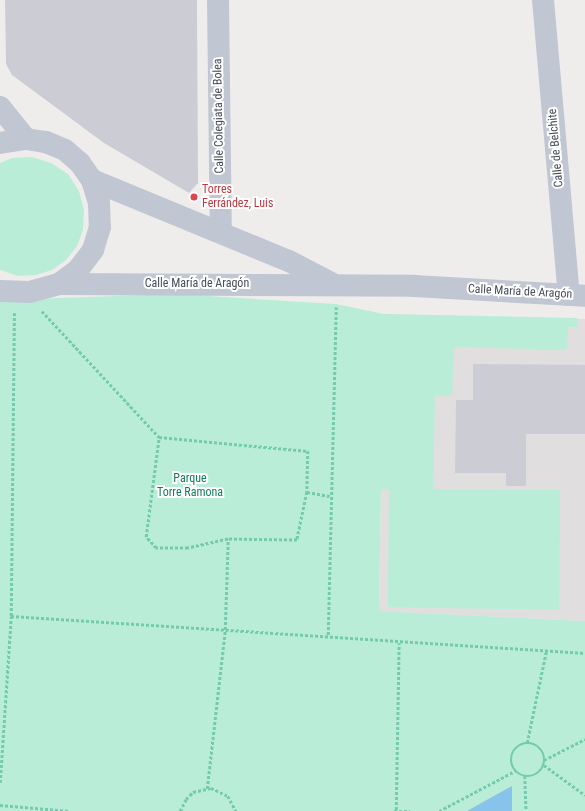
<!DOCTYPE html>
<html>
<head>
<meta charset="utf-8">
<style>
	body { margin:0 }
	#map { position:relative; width:585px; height:811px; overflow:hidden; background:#efedec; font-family:"Roboto Condensed",sans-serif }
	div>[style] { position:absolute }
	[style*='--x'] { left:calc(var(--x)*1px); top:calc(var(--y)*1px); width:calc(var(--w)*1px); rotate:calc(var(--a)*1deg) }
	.education>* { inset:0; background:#e0dede }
	.green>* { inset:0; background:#baedd7 }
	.water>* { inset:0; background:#87c3ea }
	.building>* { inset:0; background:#cccdd4 }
	.path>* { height:2.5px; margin-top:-1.25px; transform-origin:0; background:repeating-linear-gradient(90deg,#73cbaf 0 3px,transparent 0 5px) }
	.path>.ring { margin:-1.25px; padding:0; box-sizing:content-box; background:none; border:2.5px solid #73cbaf; border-radius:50% }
	.minor>* { height:22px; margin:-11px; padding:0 11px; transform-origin:11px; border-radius:11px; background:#c0c6d2 }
	.tertiary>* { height:22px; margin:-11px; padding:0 11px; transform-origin:11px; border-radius:11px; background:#c0c6d2 }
	.dots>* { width:11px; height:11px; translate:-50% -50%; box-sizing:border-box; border:2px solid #fff; border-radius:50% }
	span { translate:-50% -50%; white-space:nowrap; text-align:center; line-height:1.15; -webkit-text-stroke:4px #fff; paint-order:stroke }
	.street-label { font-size:12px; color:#454c59 }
	.health-label { font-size:12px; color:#be3a42 }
	.left { translate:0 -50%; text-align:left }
	.park-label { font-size:12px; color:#17795a }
</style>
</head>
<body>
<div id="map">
	<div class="education">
		<div style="clip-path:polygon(384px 314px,585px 319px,585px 621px,379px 611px)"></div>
	</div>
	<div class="green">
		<div style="clip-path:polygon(32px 157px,51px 163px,68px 174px,79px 191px,84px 210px,83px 230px,77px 246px,66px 260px,52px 270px,36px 275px,18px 276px,0 270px,0 163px,12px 158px)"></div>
		<div style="clip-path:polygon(176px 294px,336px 304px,384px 314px,577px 318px,577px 327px,568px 327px,567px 350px,454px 347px,452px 396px,435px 395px,433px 489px,560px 490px,559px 610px,388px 607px,389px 489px,381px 489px,379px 611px,585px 621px,585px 811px,0 811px,0 300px)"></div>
	</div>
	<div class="water">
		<div style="clip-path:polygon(512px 786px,512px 811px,467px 811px)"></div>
	</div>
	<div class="building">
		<div style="clip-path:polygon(5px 0,197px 0,198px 183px,189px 193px,104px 143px,12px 75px,6px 64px)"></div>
		<div style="clip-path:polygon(473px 364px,585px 365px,585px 434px,526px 434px,526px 486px,506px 486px,506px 473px,455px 473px,456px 400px,473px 400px)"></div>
	</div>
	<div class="path">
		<div style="--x:42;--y:311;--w:172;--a:47.1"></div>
		<div style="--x:307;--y:492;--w:49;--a:101.8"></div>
		<div style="--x:297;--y:540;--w:69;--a:-179.2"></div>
		<div style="--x:228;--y:539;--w:41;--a:167.3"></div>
		<div style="--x:188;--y:548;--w:32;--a:180"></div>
		<div style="--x:156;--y:548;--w:15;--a:-132"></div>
		<div style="--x:146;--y:537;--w:101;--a:-82.6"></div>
		<div style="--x:159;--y:437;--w:150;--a:5.4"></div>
		<div style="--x:308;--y:451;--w:41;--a:91.4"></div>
		<div style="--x:307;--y:492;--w:23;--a:10"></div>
		<div style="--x:11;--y:616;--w:575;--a:3.69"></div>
		<div style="--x:328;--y:635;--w:328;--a:-88.6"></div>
		<div style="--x:527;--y:743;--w:93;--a:-78.2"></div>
		<div class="ring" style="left:511px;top:743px;width:31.5px;height:31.5px"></div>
		<div style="--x:544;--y:760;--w:46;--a:-27.1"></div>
		<div style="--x:544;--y:765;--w:51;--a:36.2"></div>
		<div style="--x:525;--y:776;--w:35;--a:88"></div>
		<div style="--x:0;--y:783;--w:167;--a:-86.2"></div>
		<div style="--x:11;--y:616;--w:303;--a:-89.4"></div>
		<div style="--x:207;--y:789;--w:160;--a:-83.5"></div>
		<div style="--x:225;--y:630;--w:91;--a:-88.1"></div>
		<div style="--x:0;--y:805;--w:70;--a:4.9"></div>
		<div style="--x:396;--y:810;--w:167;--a:-89"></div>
		<div style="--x:180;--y:811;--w:13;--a:-63"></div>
		<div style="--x:186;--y:799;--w:10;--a:-45"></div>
		<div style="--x:193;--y:792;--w:18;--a:-13"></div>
		<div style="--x:211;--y:788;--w:19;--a:25"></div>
		<div style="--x:228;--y:796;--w:17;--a:62"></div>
		<div style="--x:394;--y:811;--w:16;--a:0"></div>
		<div style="--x:439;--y:811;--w:86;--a:-27.8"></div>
	</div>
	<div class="minor">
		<div style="--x:218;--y:0;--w:232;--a:89.3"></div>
		<div style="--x:543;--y:0;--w:296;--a:85"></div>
		<div style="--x:92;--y:180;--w:213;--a:22.4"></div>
		<div style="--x:289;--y:261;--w:52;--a:27.6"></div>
	</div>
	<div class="tertiary">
		<div style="--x:0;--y:107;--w:41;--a:50.9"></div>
		<div style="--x:0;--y:143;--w:26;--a:-9"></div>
		<div style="--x:26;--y:139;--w:20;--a:9"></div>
		<div style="--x:46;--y:142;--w:21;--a:23"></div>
		<div style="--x:65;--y:150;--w:20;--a:41"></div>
		<div style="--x:80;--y:163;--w:21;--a:55"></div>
		<div style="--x:92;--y:180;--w:24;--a:73"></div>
		<div style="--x:99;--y:203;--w:24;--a:88"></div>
		<div style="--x:100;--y:227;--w:24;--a:107"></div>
		<div style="--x:93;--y:250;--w:25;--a:127"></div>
		<div style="--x:78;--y:270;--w:24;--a:144"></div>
		<div style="--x:59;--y:284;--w:30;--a:165"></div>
		<div style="--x:30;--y:292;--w:30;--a:-178"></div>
		<div style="--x:59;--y:284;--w:355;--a:0.3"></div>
		<div style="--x:414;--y:286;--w:171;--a:3.3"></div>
	</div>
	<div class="dots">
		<div style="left:194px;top:197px;background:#e0444e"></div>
	</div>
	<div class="street-label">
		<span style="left:219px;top:116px;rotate:-91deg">Calle Colegiata de Bolea</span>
		<span style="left:556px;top:148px;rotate:-95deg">Calle de Belchite</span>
		<span style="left:197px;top:284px">Calle María de Aragón</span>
		<span style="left:520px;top:292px;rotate:3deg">Calle María de Aragón</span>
	</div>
	<div class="health-label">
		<span class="left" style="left:202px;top:197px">Torres<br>Ferrández, Luis</span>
	</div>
	<div class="park-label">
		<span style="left:190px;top:486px">Parque<br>Torre Ramona</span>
	</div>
</div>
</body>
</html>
